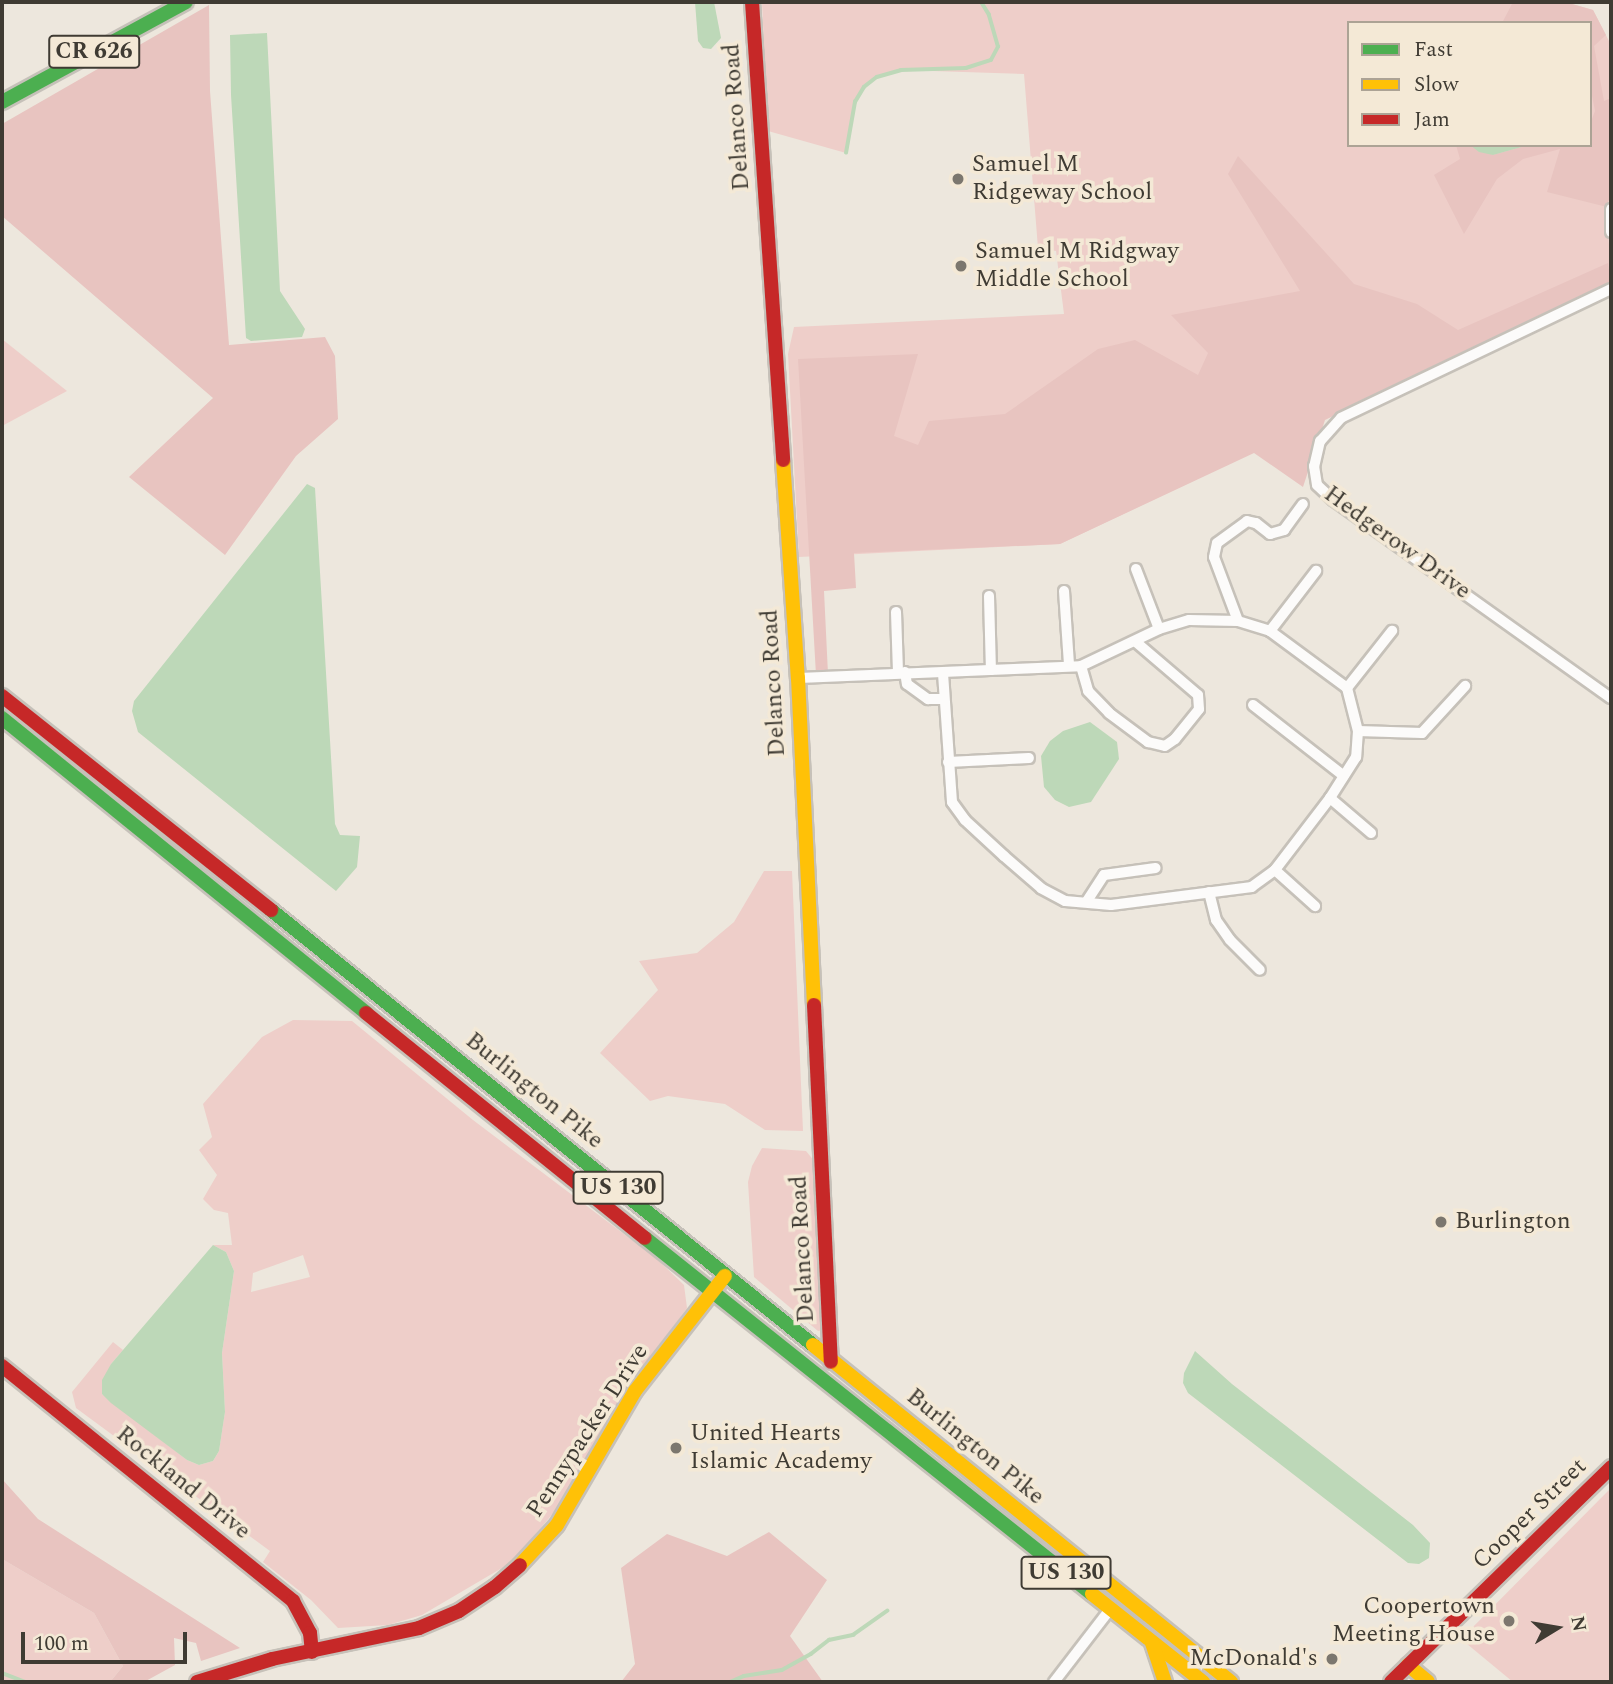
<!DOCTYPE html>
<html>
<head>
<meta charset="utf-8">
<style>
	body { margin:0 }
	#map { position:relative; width:1613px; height:1684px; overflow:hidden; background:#ede7dd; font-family:Spectral,serif }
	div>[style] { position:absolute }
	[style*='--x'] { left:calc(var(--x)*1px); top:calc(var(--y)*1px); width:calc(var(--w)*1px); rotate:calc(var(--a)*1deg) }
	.green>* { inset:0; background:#eecec9 }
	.forest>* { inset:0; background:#e8c4c0 }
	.water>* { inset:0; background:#bdd8b8 }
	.stream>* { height:3.5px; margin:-1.75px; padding:0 1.75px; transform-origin:1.75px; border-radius:1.75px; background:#bdd8b8 }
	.roads { filter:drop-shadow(2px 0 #c6c1b9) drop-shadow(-2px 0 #c6c1b9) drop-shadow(0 2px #c6c1b9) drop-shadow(0 -2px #c6c1b9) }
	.street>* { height:10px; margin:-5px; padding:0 5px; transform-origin:5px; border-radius:5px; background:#fcfbfa }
	.fast>* { height:14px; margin:-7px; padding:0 7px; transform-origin:7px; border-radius:7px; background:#4caf50 }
	.slow>* { height:14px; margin:-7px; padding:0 7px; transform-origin:7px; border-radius:7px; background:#ffc107 }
	.jam>* { height:14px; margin:-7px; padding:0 7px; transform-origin:7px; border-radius:7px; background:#c62828 }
	.dots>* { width:19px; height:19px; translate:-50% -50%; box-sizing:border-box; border:4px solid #f4e9d6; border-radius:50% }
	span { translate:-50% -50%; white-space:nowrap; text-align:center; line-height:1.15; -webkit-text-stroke:7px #f4e9d6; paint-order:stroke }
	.shield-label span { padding:2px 5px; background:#f4e9d6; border:2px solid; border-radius:5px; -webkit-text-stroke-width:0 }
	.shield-label { font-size:23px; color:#3f3b33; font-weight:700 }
	.street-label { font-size:24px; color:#3f3b33 }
	.poi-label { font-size:24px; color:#3f3b33 }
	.left { translate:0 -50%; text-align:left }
	.right { translate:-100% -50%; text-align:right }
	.frame { position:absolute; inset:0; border:4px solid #3f3b33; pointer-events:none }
	.legend { position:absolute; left:1347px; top:21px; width:245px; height:126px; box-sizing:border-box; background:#f4e9d6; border:2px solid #aca395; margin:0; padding:9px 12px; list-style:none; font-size:21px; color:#3f3b33 }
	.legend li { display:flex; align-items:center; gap:14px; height:35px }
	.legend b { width:35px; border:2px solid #aca395 }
	.north { position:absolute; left:1522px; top:1593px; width:70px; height:70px; -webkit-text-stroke:5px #f4e9d6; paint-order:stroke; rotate:79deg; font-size:19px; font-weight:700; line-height:28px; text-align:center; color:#3f3b33 }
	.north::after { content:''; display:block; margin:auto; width:24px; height:32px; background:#3f3b33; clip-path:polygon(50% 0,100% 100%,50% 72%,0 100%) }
	.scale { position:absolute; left:21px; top:1632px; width:166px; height:32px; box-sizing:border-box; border:4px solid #3f3b33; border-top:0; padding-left:9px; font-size:21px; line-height:24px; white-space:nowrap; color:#3f3b33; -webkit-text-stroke:5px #f4e9d6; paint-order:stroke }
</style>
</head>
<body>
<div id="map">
	<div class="green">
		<div style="clip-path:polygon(evenodd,762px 2px,1565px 2px,1593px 10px,1611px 45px,1611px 192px,1607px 207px,1611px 283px,1060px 544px,799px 557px,788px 354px,794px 327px,1064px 314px,1056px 251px,1038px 248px,1024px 74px,901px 70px,877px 77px,864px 87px,855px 102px,846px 153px,768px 131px,762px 2px,1349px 23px,1590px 23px,1590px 145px,1349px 145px,1349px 23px)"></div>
		<div style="clip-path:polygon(2px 339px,67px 391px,2px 426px)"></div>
		<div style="clip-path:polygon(764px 871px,792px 871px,803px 1131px,765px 1130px,725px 1104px,668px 1096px,650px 1101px,600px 1053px,658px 990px,639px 961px,697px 953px,734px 922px)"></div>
		<div style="clip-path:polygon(evenodd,293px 1020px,352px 1021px,473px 1120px,657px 1259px,684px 1285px,687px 1308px,609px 1418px,555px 1511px,512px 1562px,422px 1615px,388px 1625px,338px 1628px,311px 1600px,263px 1562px,270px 1551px,76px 1408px,72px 1392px,113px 1342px,123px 1350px,111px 1364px,102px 1394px,187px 1460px,199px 1465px,213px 1461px,219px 1451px,225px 1412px,222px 1353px,234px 1271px,226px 1252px,213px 1245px,232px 1245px,228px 1213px,214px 1210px,203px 1199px,217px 1175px,199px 1150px,212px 1137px,203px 1104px,262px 1037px,293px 1020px,303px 1255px,310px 1277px,251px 1292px,253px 1273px,303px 1255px)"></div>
		<div style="clip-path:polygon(762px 1148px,806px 1151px,815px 1162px,824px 1330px,818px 1331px,754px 1277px,748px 1182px,752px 1166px)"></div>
		<div style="clip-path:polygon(1611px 1488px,1611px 1682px,1513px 1682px,1461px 1639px)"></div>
		<div style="clip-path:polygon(2px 1559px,94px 1613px,123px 1666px,110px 1682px,2px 1682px)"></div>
	</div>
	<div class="forest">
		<div style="clip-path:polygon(1513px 2px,1565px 2px,1593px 10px,1606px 35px,1594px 46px,1604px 101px,1611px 98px,1611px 192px,1607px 207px,1547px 192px,1560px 149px,1523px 159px,1497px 179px,1464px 234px,1434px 175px,1460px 159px,1456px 145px,1470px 145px,1493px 155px,1529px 145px,1590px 145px,1590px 124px,1595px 111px,1590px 86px,1590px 23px,1502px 23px)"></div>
		<div style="clip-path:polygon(209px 5px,210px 91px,229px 345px,325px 337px,335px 356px,338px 419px,296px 456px,225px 555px,129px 477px,213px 398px,2px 216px,2px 124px)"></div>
		<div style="clip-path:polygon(1238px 156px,1354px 284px,1417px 304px,1458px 330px,1608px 263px,1611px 283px,1325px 420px,1303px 487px,1254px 453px,1060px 544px,854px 553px,856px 588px,824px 591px,828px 674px,816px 675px,798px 359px,918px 354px,894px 436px,918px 445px,929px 421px,1005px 414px,1098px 349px,1135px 340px,1198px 375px,1208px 353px,1171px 315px,1300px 291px,1228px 174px)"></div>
		<div style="clip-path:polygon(2px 1479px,38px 1519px,240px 1648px,201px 1661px,196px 1643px,174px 1638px,175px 1665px,144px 1682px,110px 1682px,123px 1666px,94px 1613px,2px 1559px)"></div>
		<div style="clip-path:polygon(769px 1532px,827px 1580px,790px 1636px,823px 1682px,621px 1682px,635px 1664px,621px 1568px,667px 1534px,727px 1556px)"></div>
	</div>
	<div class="water">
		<div style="clip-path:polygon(695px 2px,714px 2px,721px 38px,711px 49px,703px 48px,698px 41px)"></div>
		<div style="clip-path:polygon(267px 33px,280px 291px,305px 329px,302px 337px,251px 341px,246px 338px,231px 95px,230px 35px)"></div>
		<div style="clip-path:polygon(1470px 145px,1529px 145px,1493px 155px,1479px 152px)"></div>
		<div style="clip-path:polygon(307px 484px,315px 488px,335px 824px,340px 835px,360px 836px,357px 867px,336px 891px,138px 732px,132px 711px,134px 701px)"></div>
		<div style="clip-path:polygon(1090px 722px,1117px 742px,1119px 759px,1091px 802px,1069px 807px,1055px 800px,1044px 787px,1041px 756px,1050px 741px,1063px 731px)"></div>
		<div style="clip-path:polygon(213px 1245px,226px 1252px,234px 1271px,222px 1353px,225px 1412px,219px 1451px,213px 1461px,199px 1465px,187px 1460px,111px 1403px,102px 1394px,102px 1380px,111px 1364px)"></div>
		<div style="clip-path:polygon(1195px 1351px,1232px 1384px,1413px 1525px,1430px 1543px,1429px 1558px,1419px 1564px,1408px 1563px,1188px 1393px,1183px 1383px,1184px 1373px)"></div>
	</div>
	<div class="stream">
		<div style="--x:846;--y:153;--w:52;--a:-80"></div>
		<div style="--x:855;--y:102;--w:17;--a:-59"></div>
		<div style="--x:864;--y:87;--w:16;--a:-38"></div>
		<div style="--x:877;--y:77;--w:25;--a:-16"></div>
		<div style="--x:901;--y:70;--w:65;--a:-1.8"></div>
		<div style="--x:966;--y:68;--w:26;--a:-18"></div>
		<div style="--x:991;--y:60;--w:15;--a:-62"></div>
		<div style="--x:998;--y:47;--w:33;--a:-106"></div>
		<div style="--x:989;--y:15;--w:15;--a:-122"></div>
		<div style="--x:2;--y:1673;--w:25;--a:21"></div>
		<div style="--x:730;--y:1682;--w:15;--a:-23"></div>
		<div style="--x:744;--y:1676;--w:38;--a:-9"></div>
		<div style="--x:782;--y:1670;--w:33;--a:-29"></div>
		<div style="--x:811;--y:1654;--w:23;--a:-38"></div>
		<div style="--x:829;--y:1640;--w:25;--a:-12"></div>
		<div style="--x:853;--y:1635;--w:42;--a:-35.2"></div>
	</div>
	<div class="roads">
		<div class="street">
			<div style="--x:1611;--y:209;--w:23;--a:90"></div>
			<div style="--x:1611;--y:289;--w:299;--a:154.5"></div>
			<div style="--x:1341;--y:418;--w:31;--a:132"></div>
			<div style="--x:1320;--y:441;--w:26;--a:103"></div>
			<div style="--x:1314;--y:466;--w:19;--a:81"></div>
			<div style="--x:1317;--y:485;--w:22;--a:43"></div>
			<div style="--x:1333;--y:500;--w:341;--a:35.5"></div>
			<div style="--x:1136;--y:569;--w:64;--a:69"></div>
			<div style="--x:1064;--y:591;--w:73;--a:86.1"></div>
			<div style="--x:989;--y:596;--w:74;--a:88.5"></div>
			<div style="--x:896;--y:612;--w:60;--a:88.1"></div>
			<div style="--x:1238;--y:621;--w:68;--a:-110.6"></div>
			<div style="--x:1214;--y:557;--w:14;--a:-78"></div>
			<div style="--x:1217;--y:543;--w:37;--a:-36"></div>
			<div style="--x:1247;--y:521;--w:9;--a:13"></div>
			<div style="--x:1256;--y:523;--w:18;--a:38"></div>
			<div style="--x:1270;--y:534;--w:15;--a:-16"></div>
			<div style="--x:1284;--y:530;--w:32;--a:-54"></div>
			<div style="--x:1270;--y:631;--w:76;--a:-52.5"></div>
			<div style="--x:1081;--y:666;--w:26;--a:74"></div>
			<div style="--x:1088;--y:691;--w:30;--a:46"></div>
			<div style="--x:1109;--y:713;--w:49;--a:36.6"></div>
			<div style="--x:1148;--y:742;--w:17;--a:13"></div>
			<div style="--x:1165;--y:746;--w:12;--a:-35"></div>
			<div style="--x:1175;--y:739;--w:38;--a:-51"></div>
			<div style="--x:1199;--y:709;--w:14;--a:-94"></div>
			<div style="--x:1198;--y:695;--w:82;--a:-139.5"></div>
			<div style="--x:905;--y:672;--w:12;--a:81"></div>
			<div style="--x:907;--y:684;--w:26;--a:36"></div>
			<div style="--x:928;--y:699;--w:15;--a:0"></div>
			<div style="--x:798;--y:678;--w:283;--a:-2.4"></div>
			<div style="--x:1081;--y:666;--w:86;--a:-25.4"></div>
			<div style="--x:1159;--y:629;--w:31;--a:-17"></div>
			<div style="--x:1189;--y:620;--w:49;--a:1.2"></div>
			<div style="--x:1238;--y:621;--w:34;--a:17"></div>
			<div style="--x:1270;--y:631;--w:96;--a:36.5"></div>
			<div style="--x:1347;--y:688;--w:44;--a:75.7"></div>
			<div style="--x:1358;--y:731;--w:26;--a:94"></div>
			<div style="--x:1356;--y:757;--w:49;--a:122.4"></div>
			<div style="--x:1330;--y:798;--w:91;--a:127.4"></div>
			<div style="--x:1275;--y:870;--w:29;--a:144"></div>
			<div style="--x:1252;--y:887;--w:142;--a:172.7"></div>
			<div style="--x:1111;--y:905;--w:46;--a:-175"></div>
			<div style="--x:1065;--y:901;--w:27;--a:-152"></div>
			<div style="--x:1041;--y:888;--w:49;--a:-139.1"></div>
			<div style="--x:1004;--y:856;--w:53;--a:-137.3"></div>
			<div style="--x:965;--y:820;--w:22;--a:-126"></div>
			<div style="--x:952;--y:802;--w:128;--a:-94"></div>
			<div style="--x:1347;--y:688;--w:73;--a:-51.7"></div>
			<div style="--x:1253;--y:705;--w:115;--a:38"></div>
			<div style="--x:1358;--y:731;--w:64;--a:1.8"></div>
			<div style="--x:1422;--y:733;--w:64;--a:-47.5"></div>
			<div style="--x:948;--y:762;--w:81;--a:-2.8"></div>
			<div style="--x:1330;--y:798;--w:54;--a:40.5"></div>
			<div style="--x:1275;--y:870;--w:54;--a:42"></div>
			<div style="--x:1209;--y:892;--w:29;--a:76"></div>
			<div style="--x:1216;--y:920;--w:24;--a:55"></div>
			<div style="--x:1230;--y:940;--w:42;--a:45"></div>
			<div style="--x:1087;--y:901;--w:31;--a:-57"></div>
			<div style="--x:1104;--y:875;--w:52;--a:-7.7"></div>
			<div style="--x:1054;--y:1682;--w:93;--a:-52.4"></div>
		</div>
		<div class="fast">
			<div style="--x:2;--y:102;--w:209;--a:-28.5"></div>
			<div style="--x:2;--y:718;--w:469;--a:39"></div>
			<div style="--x:271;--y:910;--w:695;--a:38.75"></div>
			<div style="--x:645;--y:1238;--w:571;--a:38.53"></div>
		</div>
		<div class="slow">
			<div style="--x:783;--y:460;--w:219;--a:86.1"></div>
			<div style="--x:798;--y:678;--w:327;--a:87.2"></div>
			<div style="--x:813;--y:1345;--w:537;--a:38.88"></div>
			<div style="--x:520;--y:1565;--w:54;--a:-47.2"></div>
			<div style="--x:557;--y:1525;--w:155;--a:-59.8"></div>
			<div style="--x:635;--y:1391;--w:146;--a:-52"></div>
			<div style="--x:1092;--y:1594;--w:142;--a:38.4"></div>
			<div style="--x:1152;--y:1643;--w:41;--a:71.6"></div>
			<div style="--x:1408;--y:1665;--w:26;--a:40"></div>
		</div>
		<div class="jam">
			<div style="--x:752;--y:2;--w:459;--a:86.1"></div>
			<div style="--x:2;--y:696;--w:344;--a:38.5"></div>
			<div style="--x:814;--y:1005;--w:357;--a:87.3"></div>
			<div style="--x:366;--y:1013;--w:358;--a:38.9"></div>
			<div style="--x:2;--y:1366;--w:374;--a:38.9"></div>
			<div style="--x:293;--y:1601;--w:36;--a:62"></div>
			<div style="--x:310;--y:1633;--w:19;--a:84"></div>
			<div style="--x:197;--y:1682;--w:78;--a:-17"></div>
			<div style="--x:272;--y:1659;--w:150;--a:-11.9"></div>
			<div style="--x:419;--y:1628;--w:43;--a:-23"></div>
			<div style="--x:459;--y:1611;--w:43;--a:-33.7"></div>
			<div style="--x:495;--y:1587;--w:33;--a:-41"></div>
			<div style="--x:1391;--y:1682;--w:308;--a:-44.3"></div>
		</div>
	</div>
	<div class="dots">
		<div style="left:958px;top:179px;background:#7c776e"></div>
		<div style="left:961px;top:266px;background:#7c776e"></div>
		<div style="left:1441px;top:1222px;background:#7c776e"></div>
		<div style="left:676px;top:1448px;background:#7c776e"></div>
		<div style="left:1509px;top:1621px;background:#7c776e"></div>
		<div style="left:1332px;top:1659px;background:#7c776e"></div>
	</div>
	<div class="shield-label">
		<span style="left:94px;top:52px">CR 626</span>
		<span style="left:618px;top:1188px">US 130</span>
		<span style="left:1066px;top:1573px">US 130</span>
	</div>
	<div class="street-label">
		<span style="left:737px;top:117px;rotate:-94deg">Delanco Road</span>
		<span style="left:1397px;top:543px;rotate:36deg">Hedgerow Drive</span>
		<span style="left:774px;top:683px;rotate:-93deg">Delanco Road</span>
		<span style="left:534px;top:1091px;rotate:39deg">Burlington Pike</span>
		<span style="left:803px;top:1249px;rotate:-93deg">Delanco Road</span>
		<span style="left:588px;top:1431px;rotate:-57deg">Pennypacker Drive</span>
		<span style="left:975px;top:1447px;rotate:39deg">Burlington Pike</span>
		<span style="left:183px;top:1483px;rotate:39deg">Rockland Drive</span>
		<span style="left:1530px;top:1514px;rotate:-44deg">Cooper Street</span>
	</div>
	<div class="poi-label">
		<span class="left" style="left:972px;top:179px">Samuel M<br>Ridgeway School</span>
		<span class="left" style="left:975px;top:266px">Samuel M Ridgway<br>Middle School</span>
		<span class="left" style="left:1455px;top:1222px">Burlington</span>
		<span class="left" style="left:690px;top:1448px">United Hearts<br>Islamic Academy</span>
		<span class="right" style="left:1495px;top:1621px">Coopertown<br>Meeting House</span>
		<span class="right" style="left:1318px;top:1659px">McDonald's</span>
	</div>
	<div class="frame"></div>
	<ul class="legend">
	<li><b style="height:9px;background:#4caf50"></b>Fast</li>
	<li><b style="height:9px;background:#ffc107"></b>Slow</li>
	<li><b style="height:9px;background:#c62828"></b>Jam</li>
	</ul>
	<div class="north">N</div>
	<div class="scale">100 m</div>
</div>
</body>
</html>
